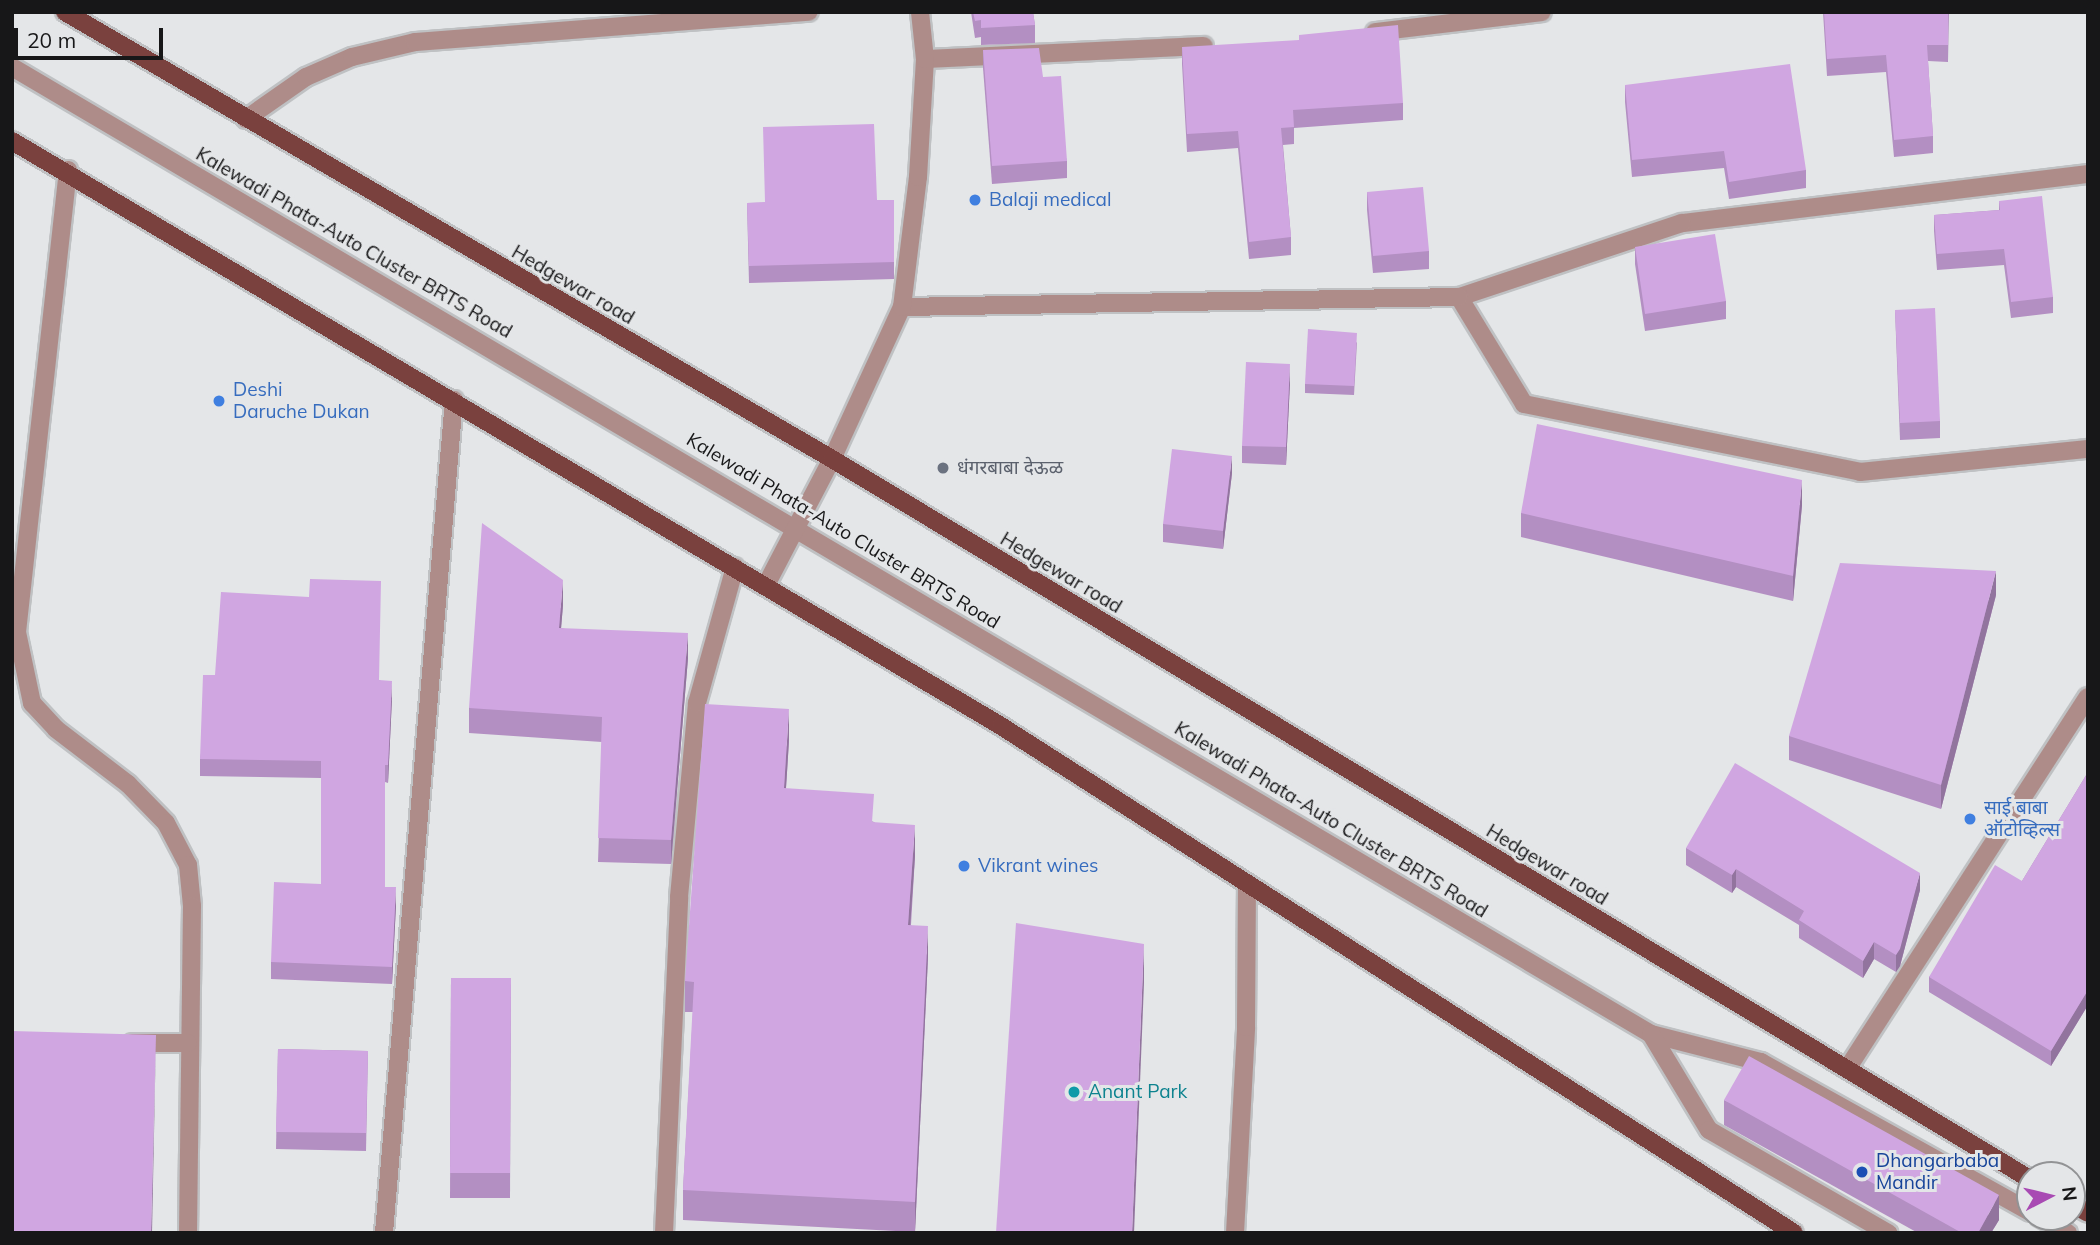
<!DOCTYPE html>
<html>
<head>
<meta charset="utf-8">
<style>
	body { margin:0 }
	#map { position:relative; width:2100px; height:1245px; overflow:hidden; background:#e4e6e8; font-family:Mulish,"Noto Sans Devanagari",sans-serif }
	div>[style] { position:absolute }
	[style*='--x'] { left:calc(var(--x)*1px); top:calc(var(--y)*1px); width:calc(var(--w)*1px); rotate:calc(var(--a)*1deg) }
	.roads { filter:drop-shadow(2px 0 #bfc1c3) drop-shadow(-2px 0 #bfc1c3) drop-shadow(0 2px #bfc1c3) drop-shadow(0 -2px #bfc1c3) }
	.lane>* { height:18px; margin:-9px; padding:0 9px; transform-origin:9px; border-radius:9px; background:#ae8c89 }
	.street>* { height:18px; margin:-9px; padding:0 9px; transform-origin:9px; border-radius:9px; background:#ae8c89 }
	.primary>* { height:18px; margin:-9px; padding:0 9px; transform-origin:9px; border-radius:9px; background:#7a413e }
	.wall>* { inset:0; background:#b38fc2 }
	.shaded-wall>* { inset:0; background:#92749e }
	.building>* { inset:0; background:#d0a6e1 }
	.dots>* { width:19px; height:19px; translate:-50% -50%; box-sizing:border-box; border:4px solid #e4e6e8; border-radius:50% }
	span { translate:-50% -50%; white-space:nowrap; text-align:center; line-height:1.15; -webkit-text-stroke:6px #e4e6e8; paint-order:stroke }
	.shop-label { font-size:19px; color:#366cbe }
	.left { translate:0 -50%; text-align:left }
	.street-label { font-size:19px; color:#171718 }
	.worship-label { font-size:19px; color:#5b616d }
	.culture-label { font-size:19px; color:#0d838f }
	.transit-label { font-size:19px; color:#164399 }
	.frame { position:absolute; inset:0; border:14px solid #171718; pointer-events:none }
	.north { position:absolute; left:2016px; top:1161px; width:70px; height:70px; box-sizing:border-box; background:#e4e6e8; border:2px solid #929395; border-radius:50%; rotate:83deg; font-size:19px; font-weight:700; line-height:28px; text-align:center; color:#171718 }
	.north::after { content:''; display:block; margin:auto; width:24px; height:32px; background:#a84ab3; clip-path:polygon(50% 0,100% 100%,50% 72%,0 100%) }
	.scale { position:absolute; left:14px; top:28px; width:149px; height:32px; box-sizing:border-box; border:4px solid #171718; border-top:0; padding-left:9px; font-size:21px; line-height:24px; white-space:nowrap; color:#171718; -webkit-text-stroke:5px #e4e6e8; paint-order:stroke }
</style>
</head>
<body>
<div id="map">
	<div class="roads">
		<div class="lane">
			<div style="--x:12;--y:67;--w:1903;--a:30.54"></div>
			<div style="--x:1651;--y:1034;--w:114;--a:14.3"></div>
			<div style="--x:1761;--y:1062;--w:308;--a:29.1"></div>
			<div style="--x:68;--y:170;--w:465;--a:96.3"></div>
			<div style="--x:17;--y:632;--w:73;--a:78.1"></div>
			<div style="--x:32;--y:703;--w:35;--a:47"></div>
			<div style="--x:56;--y:729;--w:91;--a:37.4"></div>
			<div style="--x:128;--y:784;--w:54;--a:45.7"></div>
			<div style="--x:166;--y:823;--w:47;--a:62.4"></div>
			<div style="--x:188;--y:865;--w:41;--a:84.4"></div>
			<div style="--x:192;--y:906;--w:327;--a:90.7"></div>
			<div style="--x:1651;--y:1034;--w:112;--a:58.9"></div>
			<div style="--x:1709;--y:1130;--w:207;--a:29.9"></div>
			<div style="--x:132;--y:1043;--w:56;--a:0"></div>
			<div style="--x:1847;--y:1069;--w:443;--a:-57.1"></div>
			<div style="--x:2039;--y:1217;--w:33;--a:29"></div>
			<div style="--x:664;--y:1233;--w:336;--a:-87.4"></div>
			<div style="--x:679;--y:897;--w:195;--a:-84.7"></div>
			<div style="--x:697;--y:703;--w:141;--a:-74.4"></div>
		</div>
		<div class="street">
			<div style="--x:1375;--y:32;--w:168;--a:-6.8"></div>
			<div style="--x:925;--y:59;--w:279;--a:-2.7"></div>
			<div style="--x:246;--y:119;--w:73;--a:-35"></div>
			<div style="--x:306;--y:77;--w:50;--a:-23.5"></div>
			<div style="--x:352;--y:57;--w:65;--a:-13.4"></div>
			<div style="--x:415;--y:42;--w:395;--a:-4.4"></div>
			<div style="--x:2088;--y:174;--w:409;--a:173.1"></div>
			<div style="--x:1682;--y:223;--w:235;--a:161.6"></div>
			<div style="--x:1459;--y:297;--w:125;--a:58.7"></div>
			<div style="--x:1524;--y:404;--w:343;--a:11.4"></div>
			<div style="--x:1860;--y:472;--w:229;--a:-5.8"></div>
			<div style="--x:902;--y:307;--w:557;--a:-1.03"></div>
			<div style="--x:766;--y:585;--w:142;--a:-62.4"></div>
			<div style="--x:832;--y:459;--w:167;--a:-65.3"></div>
			<div style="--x:902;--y:307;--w:131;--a:-83"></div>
			<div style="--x:918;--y:177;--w:118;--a:-86.6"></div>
			<div style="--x:925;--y:59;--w:47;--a:-96.1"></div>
			<div style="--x:384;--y:1233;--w:836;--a:-85.2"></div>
			<div style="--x:1235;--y:1233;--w:206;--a:-86.9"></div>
			<div style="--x:1246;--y:1027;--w:142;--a:-89.6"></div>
		</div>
		<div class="primary">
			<div style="--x:65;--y:12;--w:888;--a:30.23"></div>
			<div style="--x:832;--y:459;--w:1398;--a:31.01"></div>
			<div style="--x:12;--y:141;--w:1149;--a:30.6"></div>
			<div style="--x:1001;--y:726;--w:941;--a:32.59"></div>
			<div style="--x:2072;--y:1204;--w:18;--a:29"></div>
		</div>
	</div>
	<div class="wall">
		<div style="clip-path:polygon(971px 12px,1033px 12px,1035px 25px,1035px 43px,981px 45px,981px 37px,975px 38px)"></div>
		<div style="clip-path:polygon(1823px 12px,1949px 12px,1948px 62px,1928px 61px,1933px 136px,1933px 153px,1894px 157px,1886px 72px,1827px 76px)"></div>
		<div style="clip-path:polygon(1182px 47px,1403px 103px,1403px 120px,1294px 128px,1294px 144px,1283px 145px,1291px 237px,1291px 255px,1249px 259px,1238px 148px,1187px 152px,1182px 64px)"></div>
		<div style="clip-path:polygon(983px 50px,1043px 77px,1067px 161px,1067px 178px,992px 184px,983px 68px)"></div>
		<div style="clip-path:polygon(1625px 85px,1806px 170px,1806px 188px,1729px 199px,1724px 168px,1632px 177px,1625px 102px)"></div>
		<div style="clip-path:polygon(1367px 192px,1429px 251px,1429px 269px,1373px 273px,1367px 210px)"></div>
		<div style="clip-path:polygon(894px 200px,894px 279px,749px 283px,747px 203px)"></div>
		<div style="clip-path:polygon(1999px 201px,2053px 297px,2053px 313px,2011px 318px,2004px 265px,1937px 270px,1934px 231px,1934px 215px,1999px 210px)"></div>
		<div style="clip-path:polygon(1635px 247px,1726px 301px,1726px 319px,1645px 331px,1635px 264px)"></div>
		<div style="clip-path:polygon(1895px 310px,1940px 421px,1940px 438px,1900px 440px)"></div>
		<div style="clip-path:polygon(1357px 342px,1354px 395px,1305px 393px,1305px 384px)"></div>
		<div style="clip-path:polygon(1290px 382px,1286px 465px,1242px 463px,1242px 446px)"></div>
		<div style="clip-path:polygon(1232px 473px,1223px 549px,1163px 542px,1163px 524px)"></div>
		<div style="clip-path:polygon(1802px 505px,1793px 601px,1521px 537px,1521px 513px)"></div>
		<div style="clip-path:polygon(1996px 595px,1941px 809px,1789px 760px,1789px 736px)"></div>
		<div style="clip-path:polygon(563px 605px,561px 628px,688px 658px,671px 864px,598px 862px,602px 742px,469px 733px,469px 708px)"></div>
		<div style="clip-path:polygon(215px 675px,380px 680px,392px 698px,388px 783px,385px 782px,385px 887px,396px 905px,392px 984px,271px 979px,271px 962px,321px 884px,321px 778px,200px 776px,200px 759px)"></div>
		<div style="clip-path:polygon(789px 740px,786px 789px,874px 822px,915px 856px,911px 925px,928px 957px,915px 1232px,683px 1220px,683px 1190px,693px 1012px,685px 1012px,685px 981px)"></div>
		<div style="clip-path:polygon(2088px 772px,2088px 1005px,2051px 1066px,1929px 992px,1929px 977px,2022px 881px)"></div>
		<div style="clip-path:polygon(1686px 848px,1920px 890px,1900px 966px,1896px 972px,1874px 959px,1863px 978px,1799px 938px,1799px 925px,1736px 887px,1732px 893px,1686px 865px)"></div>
		<div style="clip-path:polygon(451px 978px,511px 978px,510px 1198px,450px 1198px)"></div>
		<div style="clip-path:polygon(278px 1049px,368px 1051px,366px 1151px,276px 1149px)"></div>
		<div style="clip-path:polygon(1724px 1100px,1999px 1220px,1991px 1233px,1918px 1233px,1724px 1125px)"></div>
	</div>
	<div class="shaded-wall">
		<div style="clip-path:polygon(1290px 364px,1290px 382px,1286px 465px,1286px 447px)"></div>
		<div style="clip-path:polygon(1232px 456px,1232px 473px,1223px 549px,1223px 531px)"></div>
		<div style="clip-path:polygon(1802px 480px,1802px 505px,1793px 601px,1793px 576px)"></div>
		<div style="clip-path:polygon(1996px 571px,1996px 595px,1941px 809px,1941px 785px)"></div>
		<div style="clip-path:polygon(563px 580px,563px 605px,559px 653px,559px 628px)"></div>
		<div style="clip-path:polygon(688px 633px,688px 658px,671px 864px,671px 840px)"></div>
		<div style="clip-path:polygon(392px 681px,392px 698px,388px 783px,388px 765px)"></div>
		<div style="clip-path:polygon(789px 709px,789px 740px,784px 819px,784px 788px)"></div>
		<div style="clip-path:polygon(915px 825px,915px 856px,908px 956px,908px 925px)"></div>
		<div style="clip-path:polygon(1736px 869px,1736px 887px,1732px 893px,1732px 875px)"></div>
		<div style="clip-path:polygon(1920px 873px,1920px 890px,1900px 966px,1896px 972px,1896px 955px)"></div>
		<div style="clip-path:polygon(396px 887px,396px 905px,392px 984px,392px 967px)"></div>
		<div style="clip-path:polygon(928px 926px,928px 957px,915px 1232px,915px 1202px)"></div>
		<div style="clip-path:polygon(1874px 942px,1874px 959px,1863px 978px,1863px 961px)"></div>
		<div style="clip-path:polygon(1144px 944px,1144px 983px,1134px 1233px,1132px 1233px)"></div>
		<div style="clip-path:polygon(2088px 990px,2088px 1005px,2051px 1066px,2051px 1051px)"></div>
		<div style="clip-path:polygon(156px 1035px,152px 1233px,151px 1233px)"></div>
		<div style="clip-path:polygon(1999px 1195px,1999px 1220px,1991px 1233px,1978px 1233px)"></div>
	</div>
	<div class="building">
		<div style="clip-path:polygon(973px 12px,1033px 12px,1035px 25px,981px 28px,981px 20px,975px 21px)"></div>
		<div style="clip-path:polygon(1824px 12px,1948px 12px,1948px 45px,1927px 45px,1933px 136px,1894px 140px,1886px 55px,1827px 59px)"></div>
		<div style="clip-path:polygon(1398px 25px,1403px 103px,1293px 110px,1294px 127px,1281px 128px,1291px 237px,1249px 242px,1238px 131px,1187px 134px,1182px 47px,1299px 40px,1299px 35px)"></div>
		<div style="clip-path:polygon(1039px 48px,1043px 77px,1061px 76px,1067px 161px,992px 166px,983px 50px)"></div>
		<div style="clip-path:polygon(1790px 64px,1806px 170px,1729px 182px,1724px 151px,1632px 160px,1625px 85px)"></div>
		<div style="clip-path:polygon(874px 124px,877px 200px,894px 200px,894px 262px,749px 266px,747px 203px,765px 202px,763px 127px)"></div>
		<div style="clip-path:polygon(1423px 187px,1429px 251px,1373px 256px,1367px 192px)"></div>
		<div style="clip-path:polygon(2042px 196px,2053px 297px,2011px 302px,2004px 249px,1937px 254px,1934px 215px,2000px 210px,1999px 201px)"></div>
		<div style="clip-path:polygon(1715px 234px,1726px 301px,1645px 314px,1635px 247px)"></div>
		<div style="clip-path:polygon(1935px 308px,1940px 421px,1900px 423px,1895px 310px)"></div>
		<div style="clip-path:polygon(1308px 329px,1357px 333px,1354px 386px,1305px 384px)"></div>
		<div style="clip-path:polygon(1246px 362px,1290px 364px,1286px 447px,1242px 446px)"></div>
		<div style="clip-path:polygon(1537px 424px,1802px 480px,1793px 576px,1521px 513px)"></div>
		<div style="clip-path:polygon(1172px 449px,1232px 456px,1223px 531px,1163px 524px)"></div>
		<div style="clip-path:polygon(482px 523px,563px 580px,559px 628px,688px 633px,671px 840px,598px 838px,602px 717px,469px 708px)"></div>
		<div style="clip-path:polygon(1840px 563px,1996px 571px,1941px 785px,1789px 736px)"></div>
		<div style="clip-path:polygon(310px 579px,381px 581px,379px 680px,392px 681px,388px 765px,385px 765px,385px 887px,396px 887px,392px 967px,271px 962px,274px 882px,321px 884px,321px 761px,200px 759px,203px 675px,215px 675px,221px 592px,309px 597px)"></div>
		<div style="clip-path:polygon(705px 704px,789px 709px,784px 788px,874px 794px,872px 822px,915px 825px,908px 925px,928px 926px,915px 1202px,683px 1190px,694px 982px,685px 981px)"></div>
		<div style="clip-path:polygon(1735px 763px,1920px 873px,1900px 949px,1896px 955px,1874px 942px,1863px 961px,1799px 920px,1804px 911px,1736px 869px,1732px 875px,1686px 848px)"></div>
		<div style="clip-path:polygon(2088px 772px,2088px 990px,2051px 1051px,1929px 977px,1995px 865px,2022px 881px)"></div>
		<div style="clip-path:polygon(1016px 923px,1144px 944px,1132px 1233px,996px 1233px)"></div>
		<div style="clip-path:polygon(451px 978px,511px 978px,510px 1173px,450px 1173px)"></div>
		<div style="clip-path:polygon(12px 1031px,156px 1035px,151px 1233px,12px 1233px)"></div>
		<div style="clip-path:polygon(278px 1049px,368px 1051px,366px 1133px,276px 1132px)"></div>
		<div style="clip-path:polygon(1749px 1056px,1999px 1195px,1978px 1233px,1962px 1233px,1724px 1100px)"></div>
	</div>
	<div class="dots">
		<div style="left:975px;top:200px;background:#3f7fe0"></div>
		<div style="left:219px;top:401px;background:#3f7fe0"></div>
		<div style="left:943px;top:468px;background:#6b7280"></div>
		<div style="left:1970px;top:819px;background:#3f7fe0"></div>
		<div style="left:964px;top:866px;background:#3f7fe0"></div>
		<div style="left:1074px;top:1092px;background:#0f9aa8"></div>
		<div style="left:1862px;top:1172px;background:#1a4fb4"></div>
	</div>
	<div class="shop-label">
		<span class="left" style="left:989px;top:200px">Balaji medical</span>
		<span class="left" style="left:233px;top:401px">Deshi<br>Daruche Dukan</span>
		<span class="left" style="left:1984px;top:819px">साई बाबा<br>ऑटोव्हिल्स</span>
		<span class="left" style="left:978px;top:866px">Vikrant wines</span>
	</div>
	<div class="street-label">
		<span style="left:354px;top:243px;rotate:30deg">Kalewadi Phata-Auto Cluster BRTS Road</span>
		<span style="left:573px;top:285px;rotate:30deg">Hedgewar road</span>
		<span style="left:843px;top:531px;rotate:31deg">Kalewadi Phata-Auto Cluster BRTS Road</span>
		<span style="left:1061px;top:573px;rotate:31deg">Hedgewar road</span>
		<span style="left:1331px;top:820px;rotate:31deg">Kalewadi Phata-Auto Cluster BRTS Road</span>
		<span style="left:1547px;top:865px;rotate:31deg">Hedgewar road</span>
	</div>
	<div class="worship-label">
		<span class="left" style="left:957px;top:468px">धंगरबाबा देऊळ</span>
	</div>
	<div class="culture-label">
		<span class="left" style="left:1088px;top:1092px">Anant Park</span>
	</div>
	<div class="transit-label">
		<span class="left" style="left:1876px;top:1172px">Dhangarbaba<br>Mandir</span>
	</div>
	<div class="frame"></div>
	<div class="north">N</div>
	<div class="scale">20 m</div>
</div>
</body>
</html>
